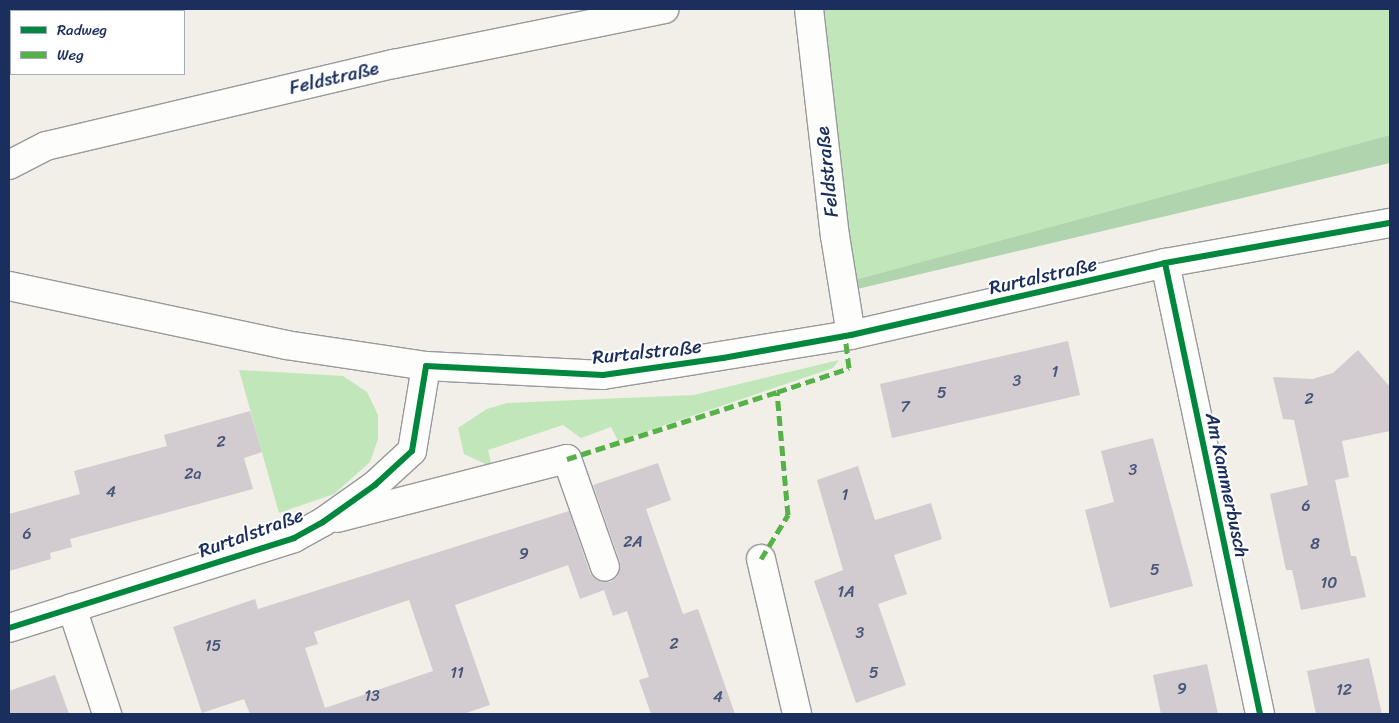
<!DOCTYPE html>
<html>
<head>
<meta charset="utf-8">
<style>
	body { margin:0 }
	#map { position:relative; width:1399px; height:723px; overflow:hidden; background:#f1efe7; font-family:Sriracha,sans-serif }
	div>[style] { position:absolute }
	[style*='--x'] { left:calc(var(--x)*1px); top:calc(var(--y)*1px); width:calc(var(--w)*1px); rotate:calc(var(--a)*1deg) }
	.green>* { inset:0; background:#c1e6ba }
	.forest>* { inset:0; background:#b0d4ae }
	.building>* { inset:0; background:#d2cbcf }
	.roads { filter:drop-shadow(1px 0 #97999d) drop-shadow(-1px 0 #97999d) drop-shadow(0 1px #97999d) drop-shadow(0 -1px #97999d) }
	.minor>* { height:28px; margin:-14px; padding:0 14px; transform-origin:14px; border-radius:14px; background:#fdfdfb }
	.quiet>* { height:5px; margin-top:-2.5px; transform-origin:0; background:repeating-linear-gradient(90deg,#55b248 0 10px,transparent 0 15px) }
	.cycleway>* { height:6px; margin:-3px; padding:0 3px; transform-origin:3px; border-radius:3px; background:#00873e }
	span { translate:-50% -50%; white-space:nowrap; text-align:center; line-height:1.15; -webkit-text-stroke:4px #fff; paint-order:stroke }
	.number-label { font-size:16px; color:#49567a }
	.number-label span { -webkit-text-stroke-width:0 }
	.street-label { font-size:19px; color:#1b2f5e }
	.frame { position:absolute; inset:0; border:10px solid #1b2f5e; pointer-events:none }
	.legend { position:absolute; left:10px; top:10px; width:175px; height:65px; box-sizing:border-box; background:#fff; border:1px solid #a4acbf; margin:0; padding:6px 9px; list-style:none; font-size:15px; color:#1b2f5e }
	.legend li { display:flex; align-items:center; gap:10px; height:25px }
	.legend b { width:25px; border:1px solid #a4acbf }
</style>
</head>
<body>
<div id="map">
	<div class="green">
		<div style="clip-path:polygon(816px 9px,1390px 9px,1390px 135px,847px 282px)"></div>
		<div style="clip-path:polygon(839px 360px,833px 368px,618px 441px,611px 427px,581px 438px,563px 425px,488px 450px,492px 467px,464px 454px,458px 428px,487px 409px,507px 403px,694px 395px)"></div>
		<div style="clip-path:polygon(239px 370px,343px 376px,367px 392px,378px 415px,378px 439px,370px 462px,334px 494px,279px 513px)"></div>
	</div>
	<div class="forest">
		<div style="clip-path:polygon(1390px 135px,1390px 163px,853px 290px,847px 282px)"></div>
	</div>
	<div class="building">
		<div style="clip-path:polygon(1068px 341px,1080px 395px,892px 438px,880px 384px)"></div>
		<div style="clip-path:polygon(1358px 350px,1390px 387px,1390px 431px,1342px 441px,1349px 477px,1335px 480px,1351px 556px,1356px 556px,1366px 597px,1301px 610px,1292px 570px,1286px 570px,1270px 494px,1308px 485px,1294px 420px,1283px 419px,1273px 377px,1312px 379px,1333px 373px)"></div>
		<div style="clip-path:polygon(250px 411px,262px 452px,244px 458px,253px 489px,70px 539px,72px 547px,50px 553px,51px 559px,9px 571px,9px 514px,80px 494px,74px 471px,167px 446px,164px 435px)"></div>
		<div style="clip-path:polygon(1153px 438px,1193px 586px,1110px 608px,1085px 510px,1114px 502px,1101px 451px)"></div>
		<div style="clip-path:polygon(evenodd,658px 463px,671px 500px,646px 509px,683px 614px,698px 609px,735px 714px,651px 714px,639px 680px,649px 677px,627px 611px,613px 616px,604px 590px,580px 599px,568px 565px,455px 605px,490px 705px,463px 714px,250px 714px,244px 699px,202px 713px,173px 627px,255px 599px,258px 609px,569px 511px,590px 573px,595px 579px,610px 582px,617px 577px,620px 562px,593px 485px,658px 463px,409px 600px,433px 671px,325px 708px,305px 648px,318px 644px,314px 632px,409px 600px)"></div>
		<div style="clip-path:polygon(858px 466px,875px 520px,931px 503px,942px 539px,894px 555px,907px 594px,878px 604px,906px 685px,856px 703px,814px 581px,843px 570px,817px 480px)"></div>
		<div style="clip-path:polygon(1369px 658px,1382px 714px,1316px 714px,1307px 671px)"></div>
		<div style="clip-path:polygon(1207px 664px,1218px 714px,1161px 714px,1153px 675px)"></div>
		<div style="clip-path:polygon(55px 675px,69px 714px,9px 714px,9px 691px)"></div>
	</div>
	<div class="roads">
		<div class="minor">
			<div style="--x:809;--y:9;--w:228;--a:83.5"></div>
			<div style="--x:835;--y:236;--w:100;--a:80.8"></div>
			<div style="--x:9;--y:165;--w:42;--a:-27.2"></div>
			<div style="--x:46;--y:146;--w:358;--a:-13.3"></div>
			<div style="--x:394;--y:64;--w:276;--a:-11.5"></div>
			<div style="--x:1165;--y:263;--w:461;--a:78.1"></div>
			<div style="--x:9;--y:286;--w:283;--a:12"></div>
			<div style="--x:286;--y:345;--w:142;--a:8.5"></div>
			<div style="--x:426;--y:366;--w:177;--a:2.9"></div>
			<div style="--x:603;--y:375;--w:251;--a:-9.2"></div>
			<div style="--x:851;--y:335;--w:322;--a:-12.9"></div>
			<div style="--x:1165;--y:263;--w:229;--a:-10.1"></div>
			<div style="--x:337;--y:518;--w:237;--a:-14.4"></div>
			<div style="--x:567;--y:459;--w:114;--a:70.6"></div>
			<div style="--x:761;--y:559;--w:159;--a:76.9"></div>
			<div style="--x:72;--y:608;--w:112;--a:71.7"></div>
			<div style="--x:9;--y:628;--w:299;--a:-17.5"></div>
			<div style="--x:294;--y:538;--w:33;--a:-29"></div>
			<div style="--x:323;--y:522;--w:64;--a:-35.4"></div>
			<div style="--x:375;--y:485;--w:50;--a:-42.6"></div>
			<div style="--x:412;--y:451;--w:86;--a:-80.6"></div>
		</div>
	</div>
	<div class="quiet">
		<div style="--x:567;--y:459;--w:220;--a:-17.7"></div>
		<div style="--x:761;--y:559;--w:52;--a:-58.5"></div>
		<div style="--x:788;--y:515;--w:123;--a:-95.1"></div>
		<div style="--x:777;--y:392;--w:76;--a:-18.4"></div>
		<div style="--x:849;--y:368;--w:33;--a:-97"></div>
	</div>
	<div class="cycleway">
		<div style="--x:1165;--y:263;--w:461;--a:78.1"></div>
		<div style="--x:9;--y:628;--w:299;--a:-17.5"></div>
		<div style="--x:294;--y:538;--w:33;--a:-29"></div>
		<div style="--x:323;--y:522;--w:64;--a:-35.4"></div>
		<div style="--x:375;--y:485;--w:50;--a:-42.6"></div>
		<div style="--x:412;--y:451;--w:86;--a:-80.6"></div>
		<div style="--x:426;--y:366;--w:177;--a:2.9"></div>
		<div style="--x:603;--y:375;--w:121;--a:-8.1"></div>
		<div style="--x:723;--y:358;--w:130;--a:-10.2"></div>
		<div style="--x:851;--y:335;--w:322;--a:-12.9"></div>
		<div style="--x:1165;--y:263;--w:229;--a:-10.1"></div>
	</div>
	<div class="number-label">
		<span style="left:1055px;top:372px">1</span>
		<span style="left:1017px;top:381px">3</span>
		<span style="left:942px;top:393px">5</span>
		<span style="left:1309px;top:399px">2</span>
		<span style="left:905px;top:407px">7</span>
		<span style="left:221px;top:442px">2</span>
		<span style="left:1133px;top:470px">3</span>
		<span style="left:193px;top:474px">2a</span>
		<span style="left:111px;top:492px">4</span>
		<span style="left:845px;top:495px">1</span>
		<span style="left:1306px;top:506px">6</span>
		<span style="left:27px;top:534px">6</span>
		<span style="left:633px;top:542px">2A</span>
		<span style="left:1315px;top:544px">8</span>
		<span style="left:524px;top:554px">9</span>
		<span style="left:1155px;top:570px">5</span>
		<span style="left:1329px;top:583px">10</span>
		<span style="left:846px;top:592px">1A</span>
		<span style="left:860px;top:633px">3</span>
		<span style="left:674px;top:644px">2</span>
		<span style="left:213px;top:646px">15</span>
		<span style="left:457px;top:673px">11</span>
		<span style="left:874px;top:673px">5</span>
		<span style="left:1182px;top:689px">9</span>
		<span style="left:1344px;top:690px">12</span>
		<span style="left:372px;top:696px">13</span>
		<span style="left:718px;top:697px">4</span>
	</div>
	<div class="street-label">
		<span style="left:334px;top:78px;rotate:-13deg">Feldstraße</span>
		<span style="left:827px;top:172px;rotate:-96deg">Feldstraße</span>
		<span style="left:1043px;top:276px;rotate:-13deg">Rurtalstraße</span>
		<span style="left:647px;top:352px;rotate:-6deg">Rurtalstraße</span>
		<span style="left:1227px;top:485px;rotate:78deg">Am Kammerbusch</span>
		<span style="left:251px;top:533px;rotate:-20deg">Rurtalstraße</span>
	</div>
	<div class="frame"></div>
	<ul class="legend">
	<li><b style="height:6px;background:#00873e"></b>Radweg</li>
	<li><b style="height:6px;background:#55b248"></b>Weg</li>
	</ul>
</div>
</body>
</html>
